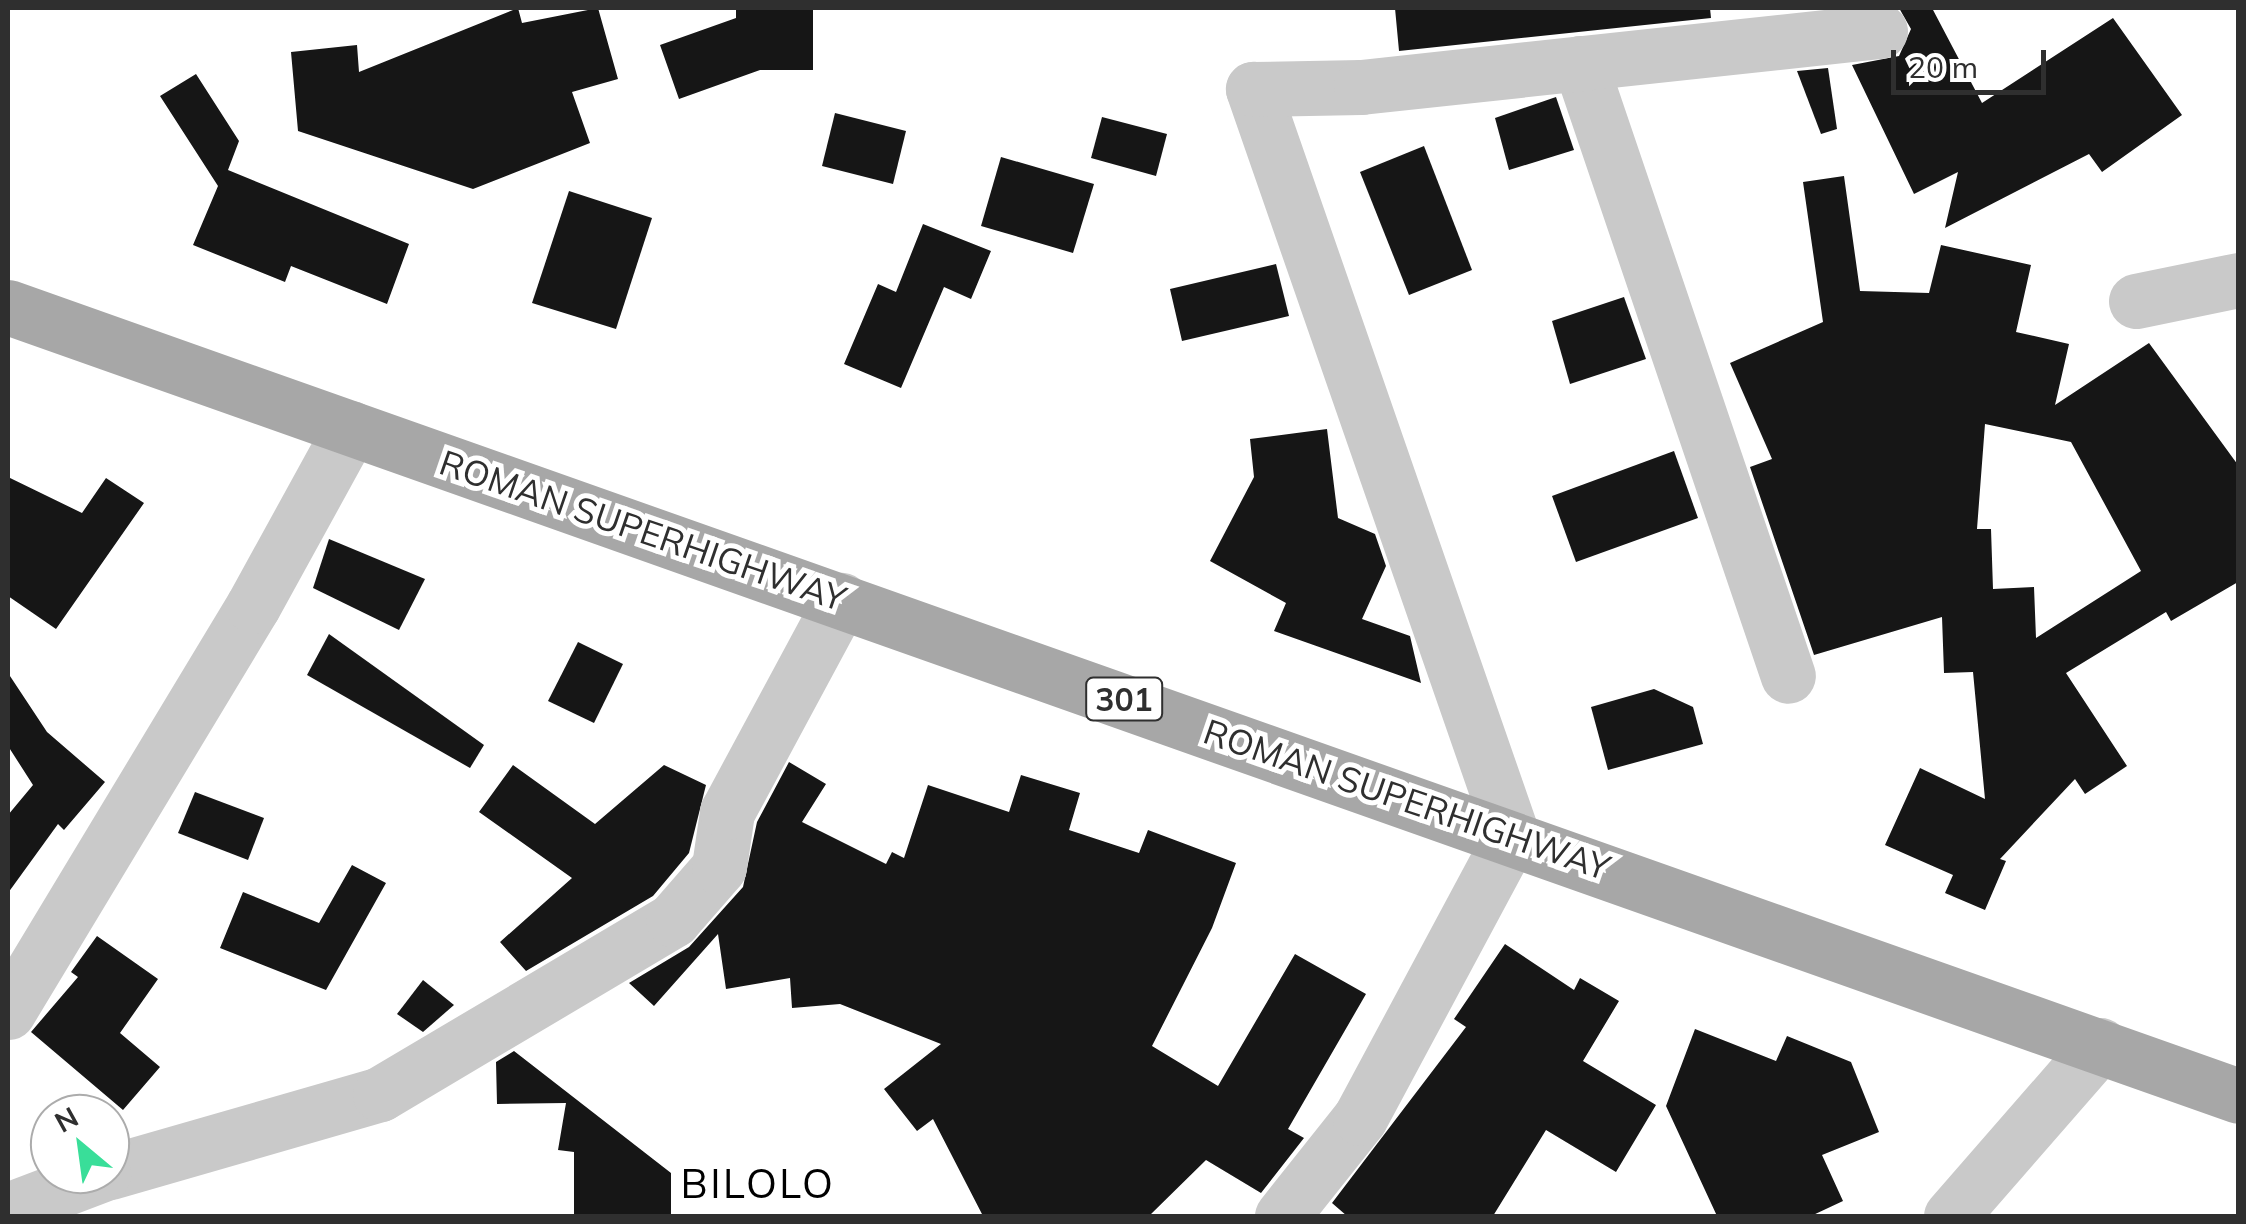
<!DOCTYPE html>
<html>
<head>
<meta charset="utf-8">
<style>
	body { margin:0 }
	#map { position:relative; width:2246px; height:1224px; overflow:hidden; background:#fff; font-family:Mulish,sans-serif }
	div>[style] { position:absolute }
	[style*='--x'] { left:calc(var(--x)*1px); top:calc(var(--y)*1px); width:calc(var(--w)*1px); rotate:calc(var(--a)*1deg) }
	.building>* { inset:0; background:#161616 }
	.street>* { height:55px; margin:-27.5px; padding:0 27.5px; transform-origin:27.5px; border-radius:27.5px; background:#c9c9c9 }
	.primary>* { height:55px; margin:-27.5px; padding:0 27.5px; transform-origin:27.5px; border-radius:27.5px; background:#a7a7a7 }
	span { translate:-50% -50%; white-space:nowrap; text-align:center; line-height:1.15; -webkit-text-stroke:10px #fff; paint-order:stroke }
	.shield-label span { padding:2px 8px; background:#fff; border:2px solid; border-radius:8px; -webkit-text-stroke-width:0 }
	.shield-label { font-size:32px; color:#2f2f2f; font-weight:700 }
	.street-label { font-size:35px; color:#2f2f2f }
	.quarter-label { font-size:40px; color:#000; letter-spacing:2.5px }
	.frame { position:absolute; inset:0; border:10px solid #2f2f2f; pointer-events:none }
	.north { position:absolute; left:30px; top:1094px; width:100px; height:100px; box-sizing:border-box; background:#fff; border:2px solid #acacac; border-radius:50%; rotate:331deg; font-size:28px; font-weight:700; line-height:40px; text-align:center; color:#2f2f2f }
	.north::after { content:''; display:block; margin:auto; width:35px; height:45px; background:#39de99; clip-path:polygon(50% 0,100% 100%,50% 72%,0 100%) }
	.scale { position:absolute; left:1891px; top:50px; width:155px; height:45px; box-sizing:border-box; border:5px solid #2f2f2f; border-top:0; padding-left:12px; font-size:30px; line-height:35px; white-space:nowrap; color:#2f2f2f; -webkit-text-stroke:8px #fff; paint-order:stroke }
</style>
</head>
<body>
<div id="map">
	<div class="building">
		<div style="clip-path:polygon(518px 8px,522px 23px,598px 8px,618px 79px,572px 92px,590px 143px,473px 189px,298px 131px,291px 52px,357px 45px,359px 72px)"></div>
		<div style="clip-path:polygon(736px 8px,813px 8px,813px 70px,760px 70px,679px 99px,660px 45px,736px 18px)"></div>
		<div style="clip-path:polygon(1395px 8px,1710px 8px,1711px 18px,1399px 51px)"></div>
		<div style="clip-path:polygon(1899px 8px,1932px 8px,1982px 103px,2113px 18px,2182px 115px,2102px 172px,2089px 154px,1945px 228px,1958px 172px,1914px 194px,1852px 65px,1899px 56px,1911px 29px)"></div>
		<div style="clip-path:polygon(1828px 68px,1837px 129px,1821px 134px,1797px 71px)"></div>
		<div style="clip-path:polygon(196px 74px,239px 141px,228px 170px,409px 244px,387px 304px,291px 266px,285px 282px,193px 245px,218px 186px,160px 96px)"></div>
		<div style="clip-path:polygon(1556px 97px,1574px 150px,1509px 170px,1495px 118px)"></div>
		<div style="clip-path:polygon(835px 113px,906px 131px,893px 184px,822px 166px)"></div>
		<div style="clip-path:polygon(1102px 117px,1167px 134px,1156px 176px,1091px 158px)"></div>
		<div style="clip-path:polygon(1424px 146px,1472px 270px,1409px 295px,1360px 172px)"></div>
		<div style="clip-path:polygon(1001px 157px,1094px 184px,1073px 253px,981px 226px)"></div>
		<div style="clip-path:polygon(evenodd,1844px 176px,1860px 291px,1929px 293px,1941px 245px,2031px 265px,2016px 332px,2069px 344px,2055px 405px,2149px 343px,2238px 465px,2238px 582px,2171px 621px,2166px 612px,2066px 673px,2127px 766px,2085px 794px,2075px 779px,2000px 859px,2006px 861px,1985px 910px,1945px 893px,1953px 875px,1885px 845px,1920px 768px,1985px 799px,1973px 672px,1944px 673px,1942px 617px,1814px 655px,1750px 467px,1772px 459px,1730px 363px,1823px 322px,1803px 182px,1844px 176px,1985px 424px,2071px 442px,2141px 571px,2036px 638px,2034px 587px,1993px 589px,1991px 529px,1977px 529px,1985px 424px)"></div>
		<div style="clip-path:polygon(569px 191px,652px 218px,616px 329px,532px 303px)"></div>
		<div style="clip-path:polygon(923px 224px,991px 251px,971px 299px,944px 287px,901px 388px,844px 364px,878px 284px,896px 292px)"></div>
		<div style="clip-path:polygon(1276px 264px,1289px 316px,1182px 341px,1170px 289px)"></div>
		<div style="clip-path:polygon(1624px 297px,1646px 359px,1570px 384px,1552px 321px)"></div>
		<div style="clip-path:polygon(1327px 429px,1338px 518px,1375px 534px,1386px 566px,1362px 619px,1410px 636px,1421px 683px,1274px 631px,1286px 603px,1210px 561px,1254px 477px,1250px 439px)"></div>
		<div style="clip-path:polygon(1674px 451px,1698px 518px,1576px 562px,1552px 496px)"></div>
		<div style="clip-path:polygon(8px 477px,82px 513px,106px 478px,144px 503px,56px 629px,8px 596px)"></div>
		<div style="clip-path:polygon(329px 539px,425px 579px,399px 630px,313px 588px)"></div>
		<div style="clip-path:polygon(329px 634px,484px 745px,470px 768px,307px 675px)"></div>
		<div style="clip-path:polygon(578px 642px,623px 664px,594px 723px,548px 701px)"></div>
		<div style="clip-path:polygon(8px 673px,47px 732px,105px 782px,64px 830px,58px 824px,8px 893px,8px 815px,33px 785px,8px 746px)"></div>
		<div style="clip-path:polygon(1654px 689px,1693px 707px,1703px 744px,1608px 770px,1591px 707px)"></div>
		<div style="clip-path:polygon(789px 762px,826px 784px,802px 822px,886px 864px,892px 852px,904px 858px,928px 785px,1009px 812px,1021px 775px,1080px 793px,1069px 830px,1139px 853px,1148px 830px,1236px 863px,1212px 928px,1152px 1046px,1218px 1086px,1295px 954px,1366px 994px,1288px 1129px,1304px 1138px,1261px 1193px,1206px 1160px,1149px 1216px,983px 1216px,933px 1119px,917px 1131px,884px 1089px,941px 1044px,840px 1004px,792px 1008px,790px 978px,726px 989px,718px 934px,654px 1006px,629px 983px,689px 947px,743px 887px,757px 822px)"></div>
		<div style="clip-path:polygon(513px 765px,595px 824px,664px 765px,706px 785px,689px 853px,653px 896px,526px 971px,500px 942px,572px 878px,479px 812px)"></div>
		<div style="clip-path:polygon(195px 792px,264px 818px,248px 860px,178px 833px)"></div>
		<div style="clip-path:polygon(352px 865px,386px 883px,326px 990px,220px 948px,243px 892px,319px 923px)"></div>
		<div style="clip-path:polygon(97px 936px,158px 979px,120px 1033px,160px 1067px,123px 1110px,31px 1032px,78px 977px,71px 972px)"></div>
		<div style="clip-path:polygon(1505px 944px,1574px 990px,1580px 978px,1619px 1001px,1583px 1061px,1656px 1105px,1616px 1172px,1546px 1130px,1493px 1216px,1347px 1216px,1332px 1203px,1466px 1027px,1454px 1019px)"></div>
		<div style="clip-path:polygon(423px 980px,454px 1005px,423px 1032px,397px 1014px)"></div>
		<div style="clip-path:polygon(1695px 1029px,1776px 1061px,1787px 1036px,1851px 1062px,1879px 1132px,1822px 1155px,1843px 1201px,1811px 1216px,1717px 1216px,1666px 1106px)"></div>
		<div style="clip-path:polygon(514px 1051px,671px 1173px,671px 1216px,574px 1216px,574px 1152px,558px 1150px,566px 1103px,497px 1104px,496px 1062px)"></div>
	</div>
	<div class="street">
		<div style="--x:1580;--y:63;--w:647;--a:71.26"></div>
		<div style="--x:2136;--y:301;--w:104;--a:-11.6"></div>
		<div style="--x:8;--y:1012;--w:474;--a:-58.9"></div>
		<div style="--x:253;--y:606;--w:203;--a:-61.2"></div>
		<div style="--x:110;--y:1172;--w:281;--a:-16.1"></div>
		<div style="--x:380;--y:1094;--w:341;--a:-30.7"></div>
		<div style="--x:673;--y:920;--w:70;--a:-49"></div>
		<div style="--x:719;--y:867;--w:56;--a:-81.7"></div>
		<div style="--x:727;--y:812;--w:241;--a:-61.7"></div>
		<div style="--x:8;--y:1210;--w:102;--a:-20.8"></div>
		<div style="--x:1282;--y:1216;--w:125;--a:-51.5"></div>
		<div style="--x:1360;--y:1118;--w:321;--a:-61.8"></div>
		<div style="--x:1512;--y:835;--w:790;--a:-109.15"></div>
		<div style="--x:1253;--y:89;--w:108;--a:-1.1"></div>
		<div style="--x:1361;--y:87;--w:522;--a:-6.16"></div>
		<div style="--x:1951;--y:1216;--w:227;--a:-48.9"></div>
	</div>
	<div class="primary">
		<div style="--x:8;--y:307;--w:2365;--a:19.48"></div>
	</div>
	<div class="shield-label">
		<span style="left:1124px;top:699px">301</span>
	</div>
	<div class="street-label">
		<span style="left:643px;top:530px;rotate:19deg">ROMAN SUPERHIGHWAY</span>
		<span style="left:1407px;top:799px;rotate:19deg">ROMAN SUPERHIGHWAY</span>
	</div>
	<div class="quarter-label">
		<span style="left:758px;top:1183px">BILOLO</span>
	</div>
	<div class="frame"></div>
	<div class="north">N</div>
	<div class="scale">20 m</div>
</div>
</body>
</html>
